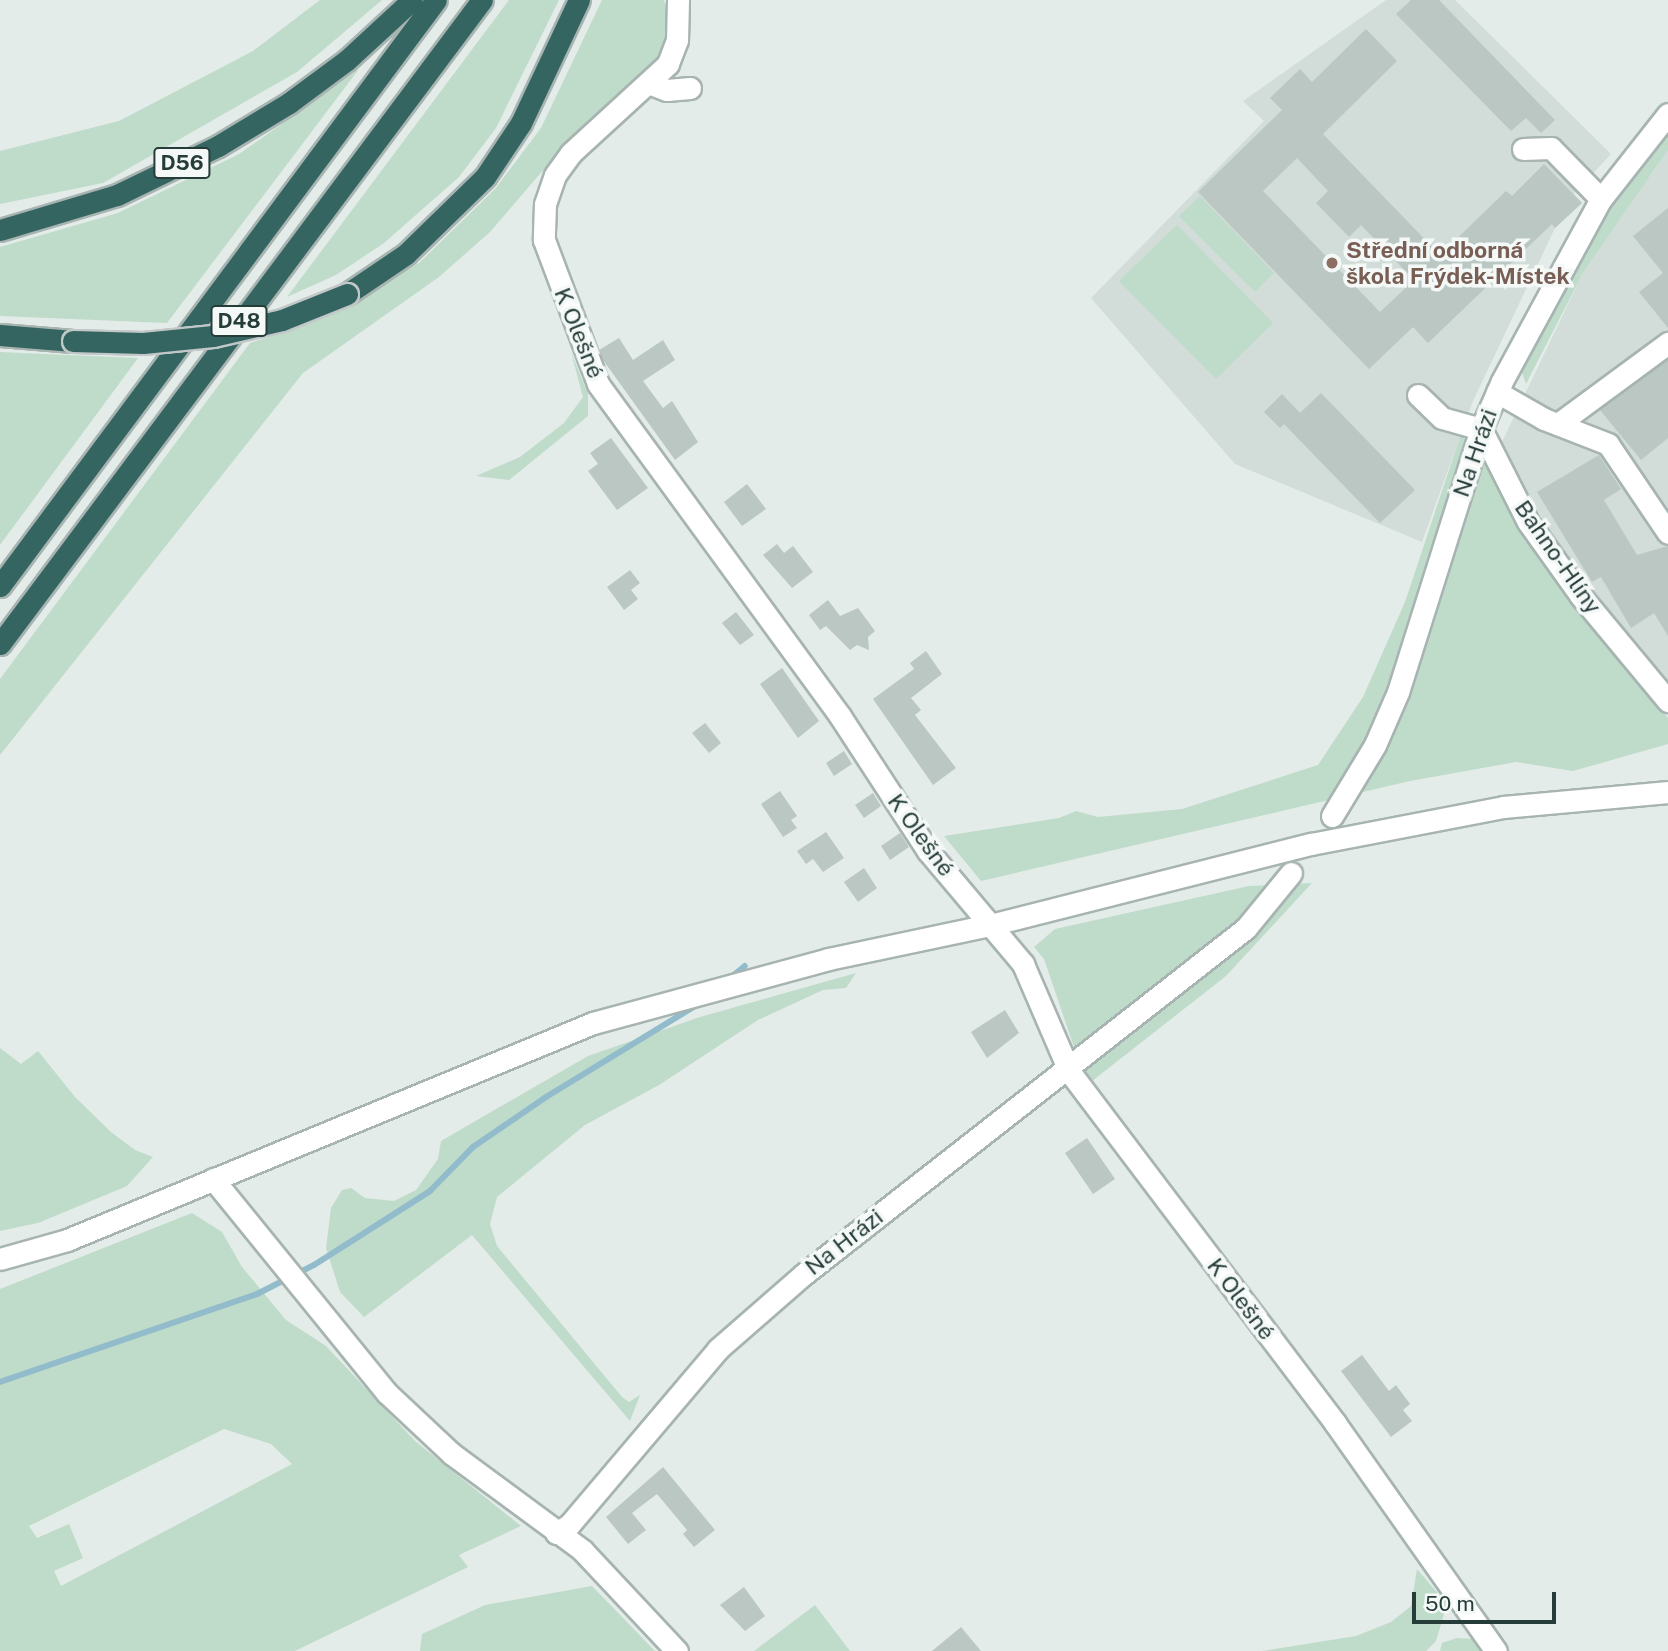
<!DOCTYPE html>
<html>
<head>
<meta charset="utf-8">
<style>
	body { margin:0 }
	#map { position:relative; width:1668px; height:1651px; overflow:hidden; background:#e4ece9; font-family:"Public Sans",sans-serif }
	div>[style] { position:absolute }
	[style*='--x'] { left:calc(var(--x)*1px); top:calc(var(--y)*1px); width:calc(var(--w)*1px); rotate:calc(var(--a)*1deg) }
	.built>* { inset:0; background:#d2dcd9 }
	.green>* { inset:0; background:#bfdbca }
	.stream>* { height:6px; margin:-3px; padding:0 3px; transform-origin:3px; border-radius:3px; background:#92bccb }
	.building>* { inset:0; background:#bac7c3 }
	.roads { filter:drop-shadow(2px 0 #a7b4b1) drop-shadow(-2px 0 #a7b4b1) drop-shadow(0 2px #a7b4b1) drop-shadow(0 -2px #a7b4b1) }
	.minor>* { height:21px; margin:-10.5px; padding:0 10.5px; transform-origin:10.5px; border-radius:10.5px; background:#fff }
	.highway>* { height:21px; margin:-10.5px; padding:0 10.5px; transform-origin:10.5px; border-radius:10.5px; background:#346561 }
	.bridges { filter:drop-shadow(2px 0 #c2c8c8) drop-shadow(-2px 0 #c2c8c8) drop-shadow(0 2px #c2c8c8) drop-shadow(0 -2px #c2c8c8) }
	.highway-bridge>* { height:21px; margin:-10.5px; padding:0 10.5px; transform-origin:10.5px; border-radius:10.5px; background:#346561 }
	.dots>* { width:19px; height:19px; translate:-50% -50%; box-sizing:border-box; border:4px solid #f4f9f7; border-radius:50% }
	span { translate:-50% -50%; white-space:nowrap; text-align:center; line-height:1.15; -webkit-text-stroke:7px #f4f9f7; paint-order:stroke }
	.shield-label span { padding:2px 5px; background:#f4f9f7; border:2px solid; border-radius:5px; -webkit-text-stroke-width:0 }
	.shield-label { font-size:21px; color:#253c39; font-weight:700 }
	.education-label { font-size:23px; color:#785e54; font-weight:700 }
	.left { translate:0 -50%; text-align:left }
	.street-label { font-size:23px; color:#253c39 }
	.scale { position:absolute; left:1412px; top:1592px; width:144px; height:32px; box-sizing:border-box; border:4px solid #253c39; border-top:0; padding-left:9px; font-size:21px; line-height:24px; white-space:nowrap; color:#253c39; -webkit-text-stroke:5px #f4f9f7; paint-order:stroke }
</style>
</head>
<body>
<div id="map">
	<div class="built">
		<div style="clip-path:polygon(1386px 0,1455px 0,1611px 154px,1574px 194px,1582px 203px,1555px 228px,1473px 401px,1422px 542px,1235px 464px,1091px 298px,1264px 121px,1243px 101px)"></div>
		<div style="clip-path:polygon(1668px 150px,1668px 686px,1570px 568px,1501px 444px,1583px 273px)"></div>
	</div>
	<div class="green">
		<div style="clip-path:polygon(320px 0,382px 0,297px 72px,103px 183px,0 204px,0 151px,119px 121px,253px 51px)"></div>
		<div style="clip-path:polygon(509px 0,559px 0,496px 128px,459px 177px,384px 243px,336px 275px,287px 297px)"></div>
		<div style="clip-path:polygon(602px 0,664px 0,671px 22px,665px 53px,545px 168px,490px 232px,439px 277px,303px 373px,0 755px,0 679px,250px 343px,323px 318px,419px 263px,495px 189px,541px 128px)"></div>
		<div style="clip-path:polygon(359px 69px,167px 323px,0 316px,0 247px,118px 213px,239px 154px)"></div>
		<div style="clip-path:polygon(1668px 130px,1668px 150px,1583px 273px,1526px 384px,1520px 367px,1572px 264px,1608px 208px)"></div>
		<div style="clip-path:polygon(1200px 196px,1274px 273px,1255px 292px,1179px 216px)"></div>
		<div style="clip-path:polygon(1177px 225px,1273px 323px,1216px 379px,1119px 281px)"></div>
		<div style="clip-path:polygon(0 352px,138px 358px,0 545px)"></div>
		<div style="clip-path:polygon(571px 352px,588px 394px,588px 416px,509px 480px,476px 476px,520px 457px,564px 423px,583px 397px)"></div>
		<div style="clip-path:polygon(1461px 434px,1491px 473px,1571px 599px,1668px 718px,1668px 744px,1573px 771px,1516px 762px,1410px 781px,981px 881px,944px 836px,1059px 818px,1076px 811px,1098px 817px,1182px 809px,1318px 765px,1363px 697px,1405px 602px)"></div>
		<div style="clip-path:polygon(1312px 883px,1226px 976px,1087px 1085px,1044px 959px,1034px 947px,1055px 929px,1249px 886px)"></div>
		<div style="clip-path:polygon(856px 973px,846px 988px,823px 990px,758px 1020px,659px 1085px,585px 1125px,497px 1197px,490px 1224px,497px 1246px,622px 1397px,629px 1402px,640px 1395px,630px 1421px,472px 1235px,364px 1317px,340px 1292px,326px 1248px,331px 1208px,342px 1190px,351px 1188px,365px 1198px,394px 1201px,416px 1190px,438px 1159px,441px 1141px,588px 1056px,700px 1017px)"></div>
		<div style="clip-path:polygon(0 1048px,21px 1064px,38px 1051px,75px 1097px,111px 1132px,135px 1150px,153px 1157px,127px 1186px,38px 1223px,0 1231px)"></div>
		<div style="clip-path:polygon(evenodd,192px 1213px,222px 1232px,242px 1267px,286px 1320px,326px 1346px,415px 1441px,521px 1526px,459px 1555px,468px 1567px,295px 1651px,0 1651px,0 1289px,192px 1213px,224px 1429px,271px 1444px,292px 1464px,61px 1586px,54px 1571px,83px 1558px,69px 1524px,37px 1538px,29px 1526px,224px 1429px)"></div>
		<div style="clip-path:polygon(1417px 1569px,1447px 1604px,1436px 1641px,1426px 1651px,1262px 1651px,1356px 1636px,1391px 1622px,1411px 1606px)"></div>
		<div style="clip-path:polygon(592px 1586px,655px 1651px,420px 1651px,422px 1634px,485px 1605px)"></div>
		<div style="clip-path:polygon(815px 1605px,850px 1651px,754px 1651px)"></div>
		<div style="clip-path:polygon(1457px 1638px,1473px 1639px,1486px 1651px,1440px 1651px,1442px 1643px)"></div>
	</div>
	<div class="stream">
		<div style="--x:730;--y:978;--w:19;--a:-39"></div>
		<div style="--x:0;--y:1382;--w:272;--a:-18.9"></div>
		<div style="--x:257;--y:1294;--w:64;--a:-27"></div>
		<div style="--x:314;--y:1265;--w:138;--a:-32.5"></div>
		<div style="--x:430;--y:1191;--w:62;--a:-45.7"></div>
		<div style="--x:473;--y:1147;--w:88;--a:-34.4"></div>
		<div style="--x:546;--y:1097;--w:184;--a:-31.4"></div>
	</div>
	<div class="building">
		<div style="clip-path:polygon(1411px 0,1439px 0,1555px 120px,1541px 133px,1526px 118px,1511px 131px,1396px 14px)"></div>
		<div style="clip-path:polygon(evenodd,1366px 29px,1397px 61px,1323px 134px,1440px 255px,1506px 191px,1512px 196px,1544px 164px,1582px 203px,1555px 228px,1552px 224px,1428px 343px,1413px 327px,1369px 369px,1198px 192px,1282px 110px,1270px 98px,1300px 69px,1312px 82px,1366px 29px,1297px 158px,1328px 191px,1316px 203px,1349px 237px,1361px 225px,1414px 280px,1380px 312px,1263px 191px,1297px 158px)"></div>
		<div style="clip-path:polygon(1668px 208px,1668px 328px,1639px 292px,1663px 273px,1633px 236px)"></div>
		<div style="clip-path:polygon(619px 338px,633px 360px,663px 340px,675px 360px,643px 381px,663px 408px,672px 401px,698px 442px,675px 460px,603px 360px,599px 350px)"></div>
		<div style="clip-path:polygon(1668px 359px,1668px 438px,1641px 460px,1600px 410px)"></div>
		<div style="clip-path:polygon(1321px 393px,1415px 490px,1380px 523px,1284px 424px,1280px 428px,1264px 412px,1282px 394px,1300px 413px)"></div>
		<div style="clip-path:polygon(611px 438px,648px 488px,617px 510px,588px 471px,598px 464px,590px 453px)"></div>
		<div style="clip-path:polygon(1599px 455px,1621px 489px,1604px 500px,1637px 555px,1668px 546px,1668px 636px,1654px 613px,1631px 628px,1601px 577px,1592px 582px,1537px 492px)"></div>
		<div style="clip-path:polygon(747px 484px,766px 509px,742px 526px,724px 502px)"></div>
		<div style="clip-path:polygon(777px 544px,784px 553px,793px 546px,813px 572px,792px 588px,763px 555px)"></div>
		<div style="clip-path:polygon(630px 570px,640px 583px,631px 590px,638px 599px,624px 610px,607px 587px)"></div>
		<div style="clip-path:polygon(828px 600px,840px 616px,858px 608px,875px 631px,868px 637px,869px 650px,857px 645px,850px 650px,826px 626px,820px 630px,809px 615px)"></div>
		<div style="clip-path:polygon(736px 612px,754px 635px,740px 645px,722px 623px)"></div>
		<div style="clip-path:polygon(926px 651px,942px 674px,911px 698px,921px 710px,915px 715px,956px 768px,933px 785px,873px 699px,914px 669px,910px 663px)"></div>
		<div style="clip-path:polygon(782px 668px,819px 721px,798px 738px,760px 684px)"></div>
		<div style="clip-path:polygon(705px 723px,721px 743px,709px 753px,692px 733px)"></div>
		<div style="clip-path:polygon(844px 751px,852px 764px,834px 776px,826px 763px)"></div>
		<div style="clip-path:polygon(780px 791px,797px 816px,791px 820px,797px 828px,783px 837px,761px 804px)"></div>
		<div style="clip-path:polygon(873px 793px,881px 806px,864px 818px,855px 805px)"></div>
		<div style="clip-path:polygon(826px 832px,844px 858px,823px 872px,813px 859px,806px 864px,797px 851px)"></div>
		<div style="clip-path:polygon(900px 833px,909px 847px,890px 860px,881px 846px)"></div>
		<div style="clip-path:polygon(864px 868px,877px 888px,858px 902px,844px 882px)"></div>
		<div style="clip-path:polygon(1005px 1010px,1019px 1033px,987px 1058px,971px 1032px)"></div>
		<div style="clip-path:polygon(1087px 1138px,1115px 1179px,1093px 1194px,1065px 1153px)"></div>
		<div style="clip-path:polygon(1362px 1355px,1389px 1391px,1396px 1385px,1410px 1404px,1403px 1410px,1412px 1421px,1391px 1437px,1341px 1371px)"></div>
		<div style="clip-path:polygon(663px 1467px,715px 1530px,694px 1547px,683px 1534px,687px 1530px,657px 1494px,632px 1513px,646px 1530px,628px 1544px,606px 1517px)"></div>
		<div style="clip-path:polygon(744px 1587px,765px 1616px,745px 1631px,720px 1605px)"></div>
		<div style="clip-path:polygon(961px 1627px,981px 1651px,932px 1651px)"></div>
	</div>
	<div class="roads">
		<div class="minor">
			<div style="--x:678;--y:0;--w:40;--a:91.4"></div>
			<div style="--x:677;--y:40;--w:26;--a:111"></div>
			<div style="--x:668;--y:64;--w:132;--a:137.5"></div>
			<div style="--x:571;--y:153;--w:27;--a:126"></div>
			<div style="--x:555;--y:175;--w:31;--a:109"></div>
			<div style="--x:545;--y:204;--w:36;--a:92"></div>
			<div style="--x:544;--y:240;--w:154;--a:69.4"></div>
			<div style="--x:598;--y:384;--w:411;--a:53.9"></div>
			<div style="--x:840;--y:716;--w:161;--a:56.9"></div>
			<div style="--x:928;--y:851;--w:148;--a:49.9"></div>
			<div style="--x:1023;--y:964;--w:116;--a:66.7"></div>
			<div style="--x:1069;--y:1071;--w:441;--a:52.9"></div>
			<div style="--x:1335;--y:1423;--w:279;--a:54.8"></div>
			<div style="--x:651;--y:84;--w:17;--a:21"></div>
			<div style="--x:667;--y:90;--w:23;--a:-5"></div>
			<div style="--x:1523;--y:149;--w:28;--a:-2"></div>
			<div style="--x:1551;--y:148;--w:71;--a:45.6"></div>
			<div style="--x:1497;--y:392;--w:54;--a:29.9"></div>
			<div style="--x:1544;--y:419;--w:69;--a:21.3"></div>
			<div style="--x:1608;--y:444;--w:107;--a:56"></div>
			<div style="--x:1418;--y:395;--w:33;--a:44"></div>
			<div style="--x:1442;--y:418;--w:41;--a:15.8"></div>
			<div style="--x:1481;--y:429;--w:104;--a:63.2"></div>
			<div style="--x:1528;--y:522;--w:90;--a:54.5"></div>
			<div style="--x:1580;--y:595;--w:138;--a:50.3"></div>
			<div style="--x:1558;--y:424;--w:137;--a:-36.4"></div>
			<div style="--x:1332;--y:816;--w:83;--a:-58.8"></div>
			<div style="--x:1375;--y:745;--w:58;--a:-66.5"></div>
			<div style="--x:1398;--y:692;--w:276;--a:-72.5"></div>
			<div style="--x:1481;--y:429;--w:52;--a:-66.4"></div>
			<div style="--x:1502;--y:381;--w:207;--a:-61.5"></div>
			<div style="--x:1601;--y:199;--w:108;--a:-51.8"></div>
			<div style="--x:213;--y:1179;--w:276;--a:50.9"></div>
			<div style="--x:387;--y:1393;--w:89;--a:43.2"></div>
			<div style="--x:452;--y:1454;--w:162;--a:36.4"></div>
			<div style="--x:582;--y:1550;--w:139;--a:46.8"></div>
			<div style="--x:0;--y:1259;--w:70;--a:-15.8"></div>
			<div style="--x:67;--y:1240;--w:569;--a:-22.42"></div>
			<div style="--x:593;--y:1023;--w:244;--a:-15.2"></div>
			<div style="--x:828;--y:959;--w:166;--a:-11.9"></div>
			<div style="--x:990;--y:925;--w:331;--a:-14.2"></div>
			<div style="--x:1311;--y:844;--w:196;--a:-10.9"></div>
			<div style="--x:1503;--y:807;--w:166;--a:-5.2"></div>
			<div style="--x:556;--y:1533;--w:15;--a:-32"></div>
			<div style="--x:569;--y:1525;--w:231;--a:-49.7"></div>
			<div style="--x:718;--y:1349;--w:114;--a:-41.1"></div>
			<div style="--x:804;--y:1274;--w:561;--a:-38.05"></div>
			<div style="--x:1246;--y:928;--w:71;--a:-50.7"></div>
		</div>
		<div class="highway">
			<div style="--x:0;--y:230;--w:122;--a:-16.7"></div>
			<div style="--x:117;--y:195;--w:112;--a:-25.9"></div>
			<div style="--x:218;--y:146;--w:83;--a:-31.2"></div>
			<div style="--x:289;--y:103;--w:72;--a:-36.6"></div>
			<div style="--x:347;--y:60;--w:88;--a:-42.7"></div>
			<div style="--x:347;--y:294;--w:71;--a:-34.1"></div>
			<div style="--x:406;--y:254;--w:110;--a:-44.3"></div>
			<div style="--x:485;--y:177;--w:65;--a:-56.3"></div>
			<div style="--x:521;--y:123;--w:136;--a:-64.8"></div>
			<div style="--x:0;--y:335;--w:73;--a:4.7"></div>
			<div style="--x:0;--y:586;--w:730;--a:-53.35"></div>
			<div style="--x:0;--y:644;--w:804;--a:-53.19"></div>
		</div>
	</div>
	<div class="bridges">
		<div class="highway-bridge">
			<div style="--x:73;--y:341;--w:70;--a:1.6"></div>
			<div style="--x:143;--y:343;--w:70;--a:-5.7"></div>
			<div style="--x:213;--y:336;--w:71;--a:-13.1"></div>
			<div style="--x:282;--y:320;--w:70;--a:-21.8"></div>
		</div>
	</div>
	<div class="dots">
		<div style="left:1332px;top:263px;background:#8d6e63"></div>
	</div>
	<div class="shield-label">
		<span style="left:182px;top:163px">D56</span>
		<span style="left:239px;top:321px">D48</span>
	</div>
	<div class="education-label">
		<span class="left" style="left:1346px;top:263px">Střední odborná<br>škola Frýdek-Místek</span>
	</div>
	<div class="street-label">
		<span style="left:579px;top:333px;rotate:68deg">K Olešné</span>
		<span style="left:1475px;top:453px;rotate:-71deg">Na Hrázi</span>
		<span style="left:1558px;top:557px;rotate:55deg">Bahno-Hlíny</span>
		<span style="left:921px;top:835px;rotate:54deg">K Olešné</span>
		<span style="left:844px;top:1242px;rotate:-38deg">Na Hrázi</span>
		<span style="left:1241px;top:1299px;rotate:53deg">K Olešné</span>
	</div>
	<div class="scale">50 m</div>
</div>
</body>
</html>
